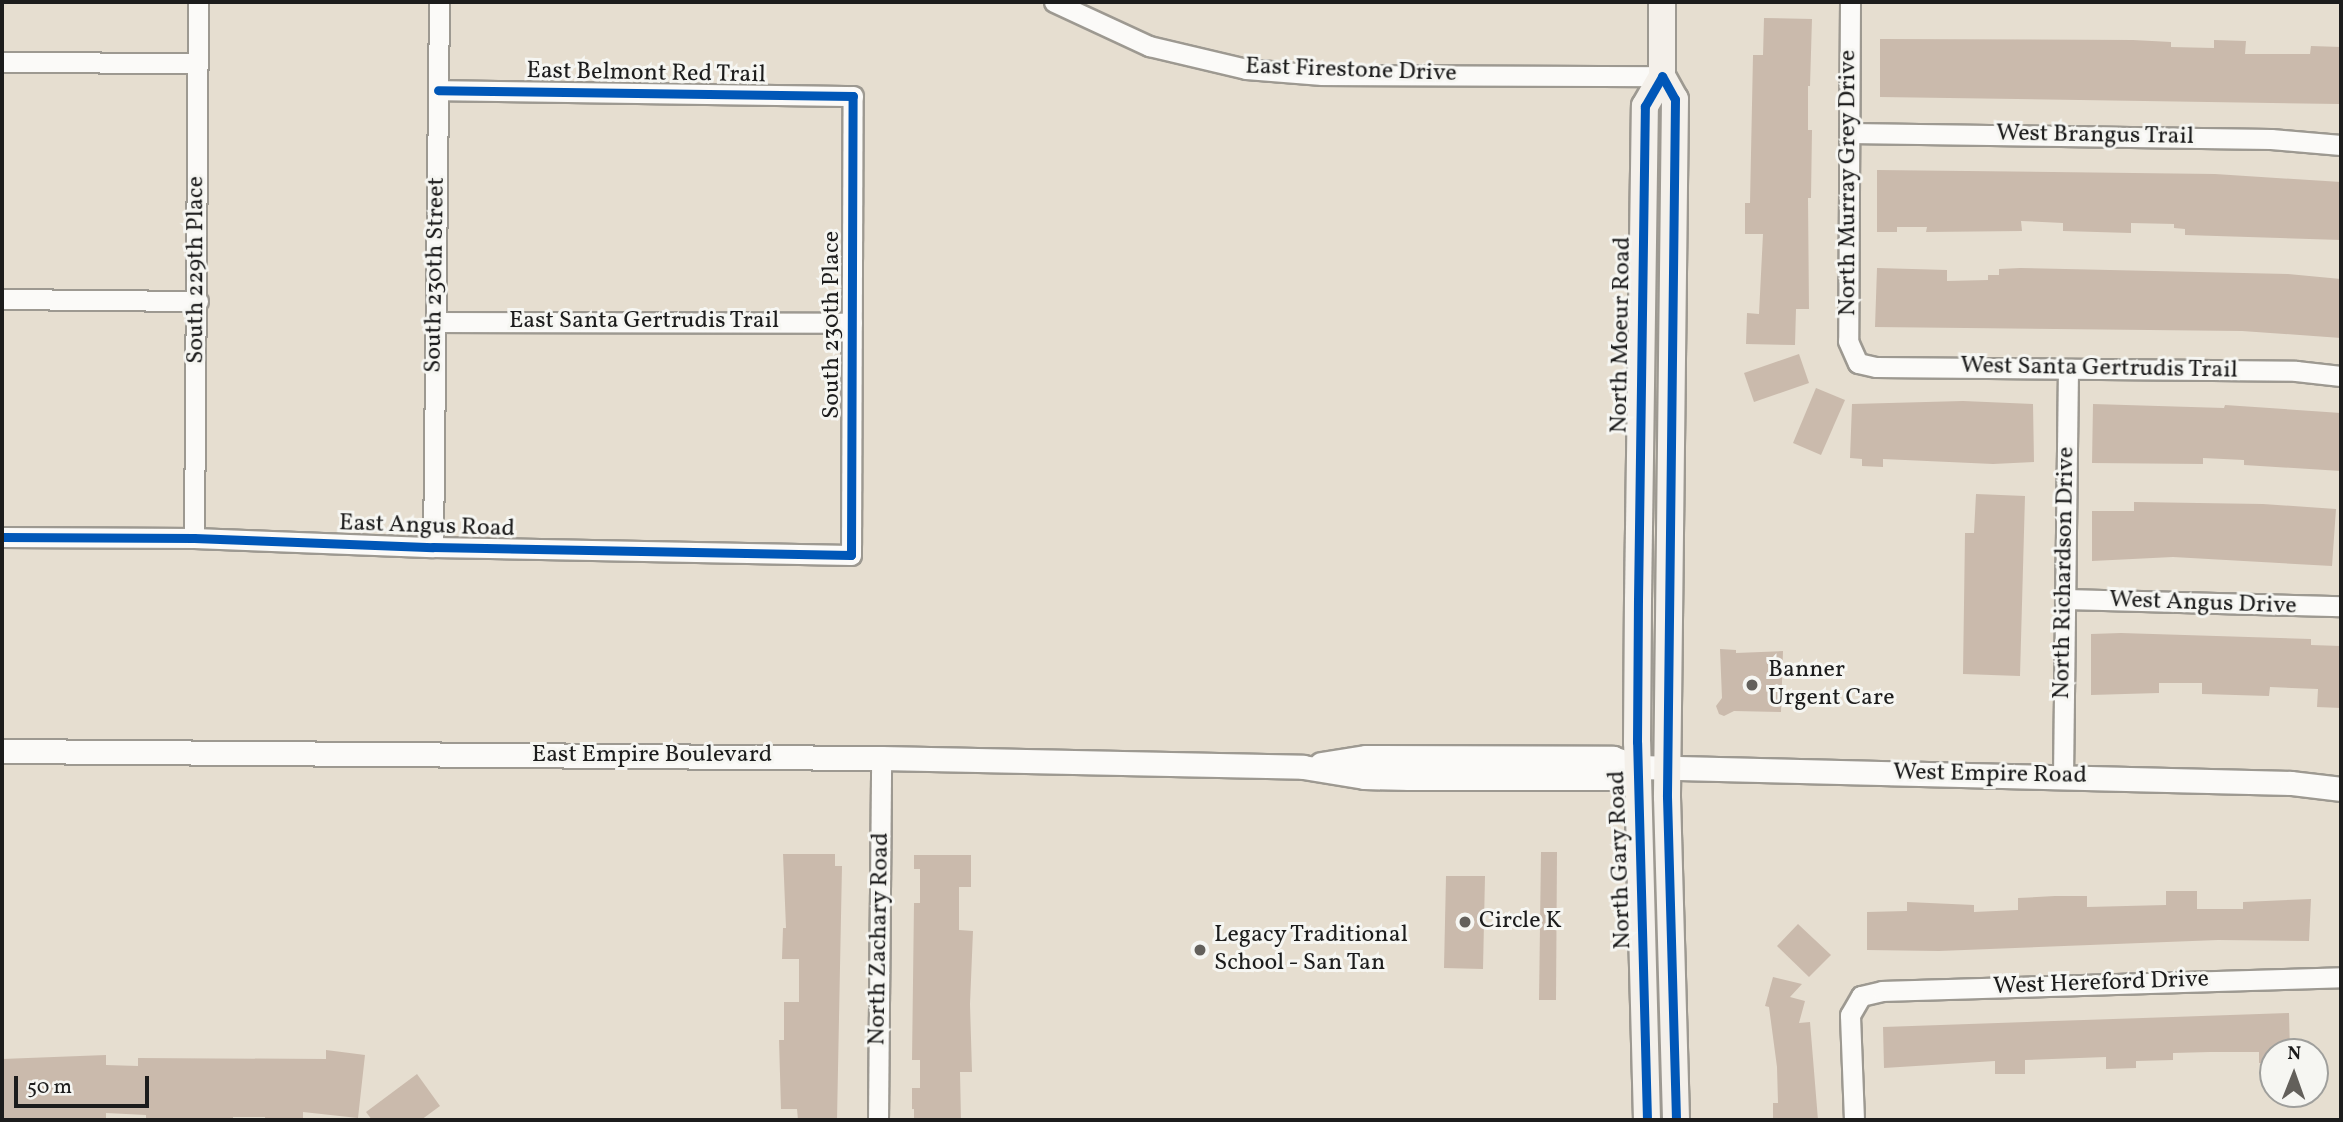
<!DOCTYPE html>
<html>
<head>
<meta charset="utf-8">
<style>
	body { margin:0 }
	#map { position:relative; width:2343px; height:1122px; overflow:hidden; background:#e6ded0; font-family:Vollkorn,serif }
	div>[style] { position:absolute }
	[style*='--x'] { left:calc(var(--x)*1px); top:calc(var(--y)*1px); width:calc(var(--w)*1px); rotate:calc(var(--a)*1deg) }
	.building>* { inset:0; background:#cabaac }
	.roads { filter:drop-shadow(2px 0 #9d9991) drop-shadow(-2px 0 #9d9991) drop-shadow(0 2px #9d9991) drop-shadow(0 -2px #9d9991) }
	.minor>* { height:19px; margin:-9.5px; padding:0 9.5px; transform-origin:9.5px; border-radius:9.5px; background:#fbfaf8 }
	.tertiary>* { height:23px; margin:-11.5px; padding:0 11.5px; transform-origin:11.5px; border-radius:11.5px; background:#fbfaf8 }
	.secondary>* { height:26px; margin:-13px; padding:0 13px; transform-origin:13px; border-radius:13px; background:#f4f0ea }
	.cycleway>* { height:9px; margin:-4.5px; padding:0 4.5px; transform-origin:4.5px; border-radius:4.5px; background:#0057b8 }
	.dots>* { width:19px; height:19px; translate:-50% -50%; box-sizing:border-box; border:4px solid #f6f6f2; border-radius:50% }
	span { translate:-50% -50%; white-space:nowrap; text-align:center; line-height:1.15; -webkit-text-stroke:6px #f6f6f2; paint-order:stroke }
	.street-label { font-size:24px; color:#1c1c1c }
	.poi-label { font-size:24px; color:#1c1c1c }
	.left { translate:0 -50%; text-align:left }
	.frame { position:absolute; inset:0; border:4px solid #1c1c1c; pointer-events:none }
	.north { position:absolute; left:2259px; top:1038px; width:70px; height:70px; box-sizing:border-box; background:#f6f6f2; border:2px solid #9f9f9c; border-radius:50%; rotate:1deg; font-size:19px; font-weight:700; line-height:28px; text-align:center; color:#1c1c1c }
	.north::after { content:''; display:block; margin:auto; width:24px; height:32px; background:#63605b; clip-path:polygon(50% 0,100% 100%,50% 72%,0 100%) }
	.scale { position:absolute; left:14px; top:1076px; width:135px; height:32px; box-sizing:border-box; border:4px solid #1c1c1c; border-top:0; padding-left:9px; font-size:21px; line-height:24px; white-space:nowrap; color:#1c1c1c; -webkit-text-stroke:5px #f6f6f2; paint-order:stroke }
</style>
</head>
<body>
<div id="map">
	<div class="building">
		<div style="clip-path:polygon(1764px 18px,1812px 19px,1810px 86px,1808px 86px,1808px 130px,1812px 130px,1811px 198px,1808px 198px,1809px 309px,1796px 309px,1795px 345px,1746px 344px,1747px 313px,1759px 314px,1763px 234px,1745px 234px,1745px 203px,1750px 203px,1753px 55px,1763px 55px)"></div>
		<div style="clip-path:polygon(1880px 39px,2133px 40px,2171px 42px,2171px 47px,2214px 48px,2214px 40px,2246px 41px,2245px 54px,2310px 54px,2311px 46px,2341px 47px,2339px 104px,1880px 97px)"></div>
		<div style="clip-path:polygon(1877px 170px,2215px 174px,2341px 182px,2341px 240px,2185px 235px,2185px 229px,2174px 228px,2174px 224px,2131px 223px,2131px 233px,2063px 231px,2063px 223px,2021px 221px,2022px 231px,1926px 232px,1927px 227px,1897px 227px,1897px 232px,1877px 232px)"></div>
		<div style="clip-path:polygon(1877px 268px,1947px 270px,1947px 281px,1988px 280px,1988px 275px,1999px 275px,1999px 269px,2020px 268px,2288px 274px,2341px 279px,2341px 338px,2242px 331px,1875px 327px)"></div>
		<div style="clip-path:polygon(1799px 354px,1809px 383px,1754px 402px,1744px 373px)"></div>
		<div style="clip-path:polygon(1816px 388px,1845px 400px,1821px 455px,1793px 443px)"></div>
		<div style="clip-path:polygon(1963px 401px,2033px 404px,2034px 462px,1993px 464px,1883px 459px,1883px 467px,1862px 466px,1862px 459px,1850px 458px,1852px 404px)"></div>
		<div style="clip-path:polygon(2093px 404px,2224px 408px,2225px 405px,2341px 413px,2341px 471px,2244px 465px,2244px 460px,2203px 458px,2203px 464px,2092px 463px)"></div>
		<div style="clip-path:polygon(1976px 494px,2025px 496px,2020px 676px,1963px 674px,1965px 533px,1974px 533px)"></div>
		<div style="clip-path:polygon(2134px 502px,2263px 504px,2336px 509px,2332px 566px,2173px 557px,2092px 561px,2092px 511px,2134px 511px)"></div>
		<div style="clip-path:polygon(2121px 633px,2311px 639px,2311px 645px,2341px 646px,2341px 708px,2317px 707px,2318px 689px,2270px 687px,2269px 696px,2202px 694px,2202px 683px,2159px 683px,2159px 693px,2091px 695px,2091px 634px)"></div>
		<div style="clip-path:polygon(1720px 649px,1736px 650px,1736px 653px,1783px 651px,1781px 712px,1734px 711px,1724px 716px,1719px 714px,1716px 706px,1722px 698px)"></div>
		<div style="clip-path:polygon(1541px 852px,1557px 852px,1556px 1000px,1539px 1000px)"></div>
		<div style="clip-path:polygon(783px 854px,835px 854px,835px 866px,842px 866px,837px 1120px,798px 1120px,797px 1109px,781px 1109px,779px 1040px,784px 1040px,784px 1002px,799px 1002px,799px 959px,782px 959px,783px 928px,786px 928px)"></div>
		<div style="clip-path:polygon(914px 855px,971px 855px,971px 887px,959px 887px,959px 930px,973px 931px,970px 1004px,972px 1072px,960px 1072px,961px 1120px,914px 1120px,914px 1109px,912px 1109px,912px 1088px,920px 1088px,920px 1060px,912px 1060px,914px 903px,920px 903px,920px 869px,914px 869px)"></div>
		<div style="clip-path:polygon(1446px 876px,1485px 876px,1483px 969px,1444px 968px)"></div>
		<div style="clip-path:polygon(2166px 891px,2197px 891px,2197px 909px,2243px 909px,2243px 902px,2311px 899px,2309px 941px,2218px 940px,1939px 951px,1867px 950px,1867px 912px,1907px 911px,1907px 902px,1974px 905px,1974px 912px,2018px 910px,2018px 898px,2055px 896px,2087px 896px,2087px 907px,2166px 905px)"></div>
		<div style="clip-path:polygon(1798px 924px,1831px 955px,1809px 977px,1777px 946px)"></div>
		<div style="clip-path:polygon(1773px 977px,1802px 984px,1790px 997px,1805px 1001px,1799px 1023px,1810px 1022px,1818px 1120px,1773px 1120px,1773px 1103px,1778px 1103px,1777px 1067px,1769px 1007px,1765px 1006px)"></div>
		<div style="clip-path:polygon(2289px 1013px,2290px 1052px,2273px 1052px,2273px 1063px,2259px 1063px,2259px 1052px,2210px 1052px,2173px 1053px,2173px 1060px,2136px 1061px,2136px 1068px,2106px 1069px,2106px 1057px,2025px 1060px,2025px 1074px,1995px 1074px,1995px 1061px,1884px 1068px,1883px 1027px)"></div>
		<div style="clip-path:polygon(326px 1050px,365px 1055px,358px 1118px,303px 1112px,303px 1120px,265px 1120px,265px 1117px,233px 1117px,233px 1120px,166px 1120px,146px 1119px,146px 1115px,106px 1113px,106px 1119px,2px 1119px,2px 1059px,106px 1055px,106px 1065px,138px 1066px,138px 1058px,326px 1059px)"></div>
		<div style="clip-path:polygon(417px 1074px,440px 1106px,421px 1120px,372px 1120px,366px 1112px)"></div>
	</div>
	<div class="roads">
		<div class="minor">
			<div style="--x:1054;--y:2;--w:105;--a:24.9"></div>
			<div style="--x:1149;--y:46;--w:100;--a:13.3"></div>
			<div style="--x:1246;--y:69;--w:76;--a:4.5"></div>
			<div style="--x:1322;--y:75;--w:340;--a:0.2"></div>
			<div style="--x:1850;--y:2;--w:339;--a:90.3"></div>
			<div style="--x:1848;--y:341;--w:24;--a:66"></div>
			<div style="--x:1858;--y:363;--w:18;--a:13"></div>
			<div style="--x:1876;--y:367;--w:420;--a:0.5"></div>
			<div style="--x:2296;--y:371;--w:45;--a:6.3"></div>
			<div style="--x:2;--y:62;--w:196;--a:0.3"></div>
			<div style="--x:1849;--y:133;--w:422;--a:0.8"></div>
			<div style="--x:2271;--y:139;--w:70;--a:4.9"></div>
			<div style="--x:2;--y:299;--w:196;--a:0.6"></div>
			<div style="--x:436;--y:322;--w:416;--a:0.1"></div>
			<div style="--x:2;--y:537;--w:192;--a:0.3"></div>
			<div style="--x:194;--y:538;--w:239;--a:2.2"></div>
			<div style="--x:433;--y:547;--w:418;--a:1.1"></div>
			<div style="--x:851;--y:555;--w:459;--a:-89.8"></div>
			<div style="--x:853;--y:96;--w:415;--a:-179.2"></div>
			<div style="--x:194;--y:538;--w:536;--a:-89.57"></div>
			<div style="--x:433;--y:547;--w:545;--a:-89.37"></div>
			<div style="--x:2065;--y:599;--w:276;--a:1.5"></div>
			<div style="--x:2063;--y:777;--w:408;--a:-89.3"></div>
			<div style="--x:878;--y:1120;--w:362;--a:-89.5"></div>
			<div style="--x:1854;--y:1120;--w:105;--a:-92.2"></div>
			<div style="--x:1850;--y:1015;--w:22;--a:-60"></div>
			<div style="--x:1861;--y:996;--w:22;--a:-13"></div>
			<div style="--x:1882;--y:991;--w:459;--a:-1.7"></div>
		</div>
		<div class="tertiary">
			<div style="--x:2;--y:751;--w:879;--a:0.46"></div>
			<div style="--x:881;--y:758;--w:422;--a:1.2"></div>
			<div style="--x:1303;--y:767;--w:62;--a:9.3"></div>
			<div style="--x:1364;--y:777;--w:45;--a:1.3"></div>
			<div style="--x:1409;--y:778;--w:206;--a:0"></div>
			<div style="--x:1615;--y:778;--w:25;--a:-26"></div>
			<div style="--x:1321;--y:764;--w:46;--a:-8.8"></div>
			<div style="--x:1366;--y:757;--w:247;--a:0.2"></div>
			<div style="--x:1613;--y:758;--w:27;--a:20"></div>
			<div style="--x:1638;--y:767;--w:653;--a:1.4"></div>
			<div style="--x:2291;--y:783;--w:50;--a:6.8"></div>
		</div>
		<div class="secondary">
			<div style="--x:1662;--y:2;--w:74;--a:90"></div>
			<div style="--x:1662;--y:76;--w:26;--a:61"></div>
			<div style="--x:1675;--y:99;--w:698;--a:90.66"></div>
			<div style="--x:1667;--y:797;--w:323;--a:88.4"></div>
			<div style="--x:1647;--y:1120;--w:378;--a:-91.5"></div>
			<div style="--x:1637;--y:742;--w:142;--a:-89.6"></div>
			<div style="--x:1638;--y:600;--w:494;--a:-89.2"></div>
			<div style="--x:1645;--y:106;--w:34;--a:-60"></div>
		</div>
	</div>
	<div class="cycleway">
		<div style="--x:1662;--y:76;--w:26;--a:61"></div>
		<div style="--x:1675;--y:99;--w:698;--a:90.66"></div>
		<div style="--x:1667;--y:797;--w:323;--a:88.4"></div>
		<div style="--x:2;--y:537;--w:192;--a:0.3"></div>
		<div style="--x:194;--y:538;--w:239;--a:2.2"></div>
		<div style="--x:433;--y:547;--w:418;--a:1.1"></div>
		<div style="--x:851;--y:555;--w:459;--a:-89.8"></div>
		<div style="--x:853;--y:96;--w:415;--a:-179.2"></div>
		<div style="--x:1647;--y:1120;--w:378;--a:-91.5"></div>
		<div style="--x:1637;--y:742;--w:142;--a:-89.6"></div>
		<div style="--x:1638;--y:600;--w:494;--a:-89.2"></div>
		<div style="--x:1645;--y:106;--w:34;--a:-60"></div>
	</div>
	<div class="dots">
		<div style="left:1752px;top:685px;background:#63605b"></div>
		<div style="left:1465px;top:922px;background:#63605b"></div>
		<div style="left:1200px;top:950px;background:#63605b"></div>
	</div>
	<div class="street-label">
		<span style="left:1351px;top:71px;rotate:2deg">East Firestone Drive</span>
		<span style="left:646px;top:74px;rotate:1deg">East Belmont Red Trail</span>
		<span style="left:2095px;top:136px;rotate:1deg">West Brangus Trail</span>
		<span style="left:1849px;top:183px;rotate:-90deg">North Murray Grey Drive</span>
		<span style="left:197px;top:270px;rotate:-90deg">South 229th Place</span>
		<span style="left:436px;top:275px;rotate:-89deg">South 230th Street</span>
		<span style="left:644px;top:322px">East Santa Gertrudis Trail</span>
		<span style="left:833px;top:325px;rotate:-90deg">South 230th Place</span>
		<span style="left:1622px;top:335px;rotate:-89deg">North Moeur Road</span>
		<span style="left:2099px;top:369px;rotate:1deg">West Santa Gertrudis Trail</span>
		<span style="left:427px;top:527px;rotate:2deg">East Angus Road</span>
		<span style="left:2065px;top:573px;rotate:-89deg">North Richardson Drive</span>
		<span style="left:2203px;top:604px;rotate:2deg">West Angus Drive</span>
		<span style="left:652px;top:756px">East Empire Boulevard</span>
		<span style="left:1990px;top:775px;rotate:1deg">West Empire Road</span>
		<span style="left:1621px;top:860px;rotate:-92deg">North Gary Road</span>
		<span style="left:880px;top:939px;rotate:-89deg">North Zachary Road</span>
		<span style="left:2101px;top:984px;rotate:-2deg">West Hereford Drive</span>
	</div>
	<div class="poi-label">
		<span class="left" style="left:1768px;top:685px">Banner<br>Urgent Care</span>
		<span class="left" style="left:1479px;top:922px">Circle K</span>
		<span class="left" style="left:1214px;top:950px">Legacy Traditional<br>School - San Tan</span>
	</div>
	<div class="frame"></div>
	<div class="north">N</div>
	<div class="scale">50 m</div>
</div>
</body>
</html>
